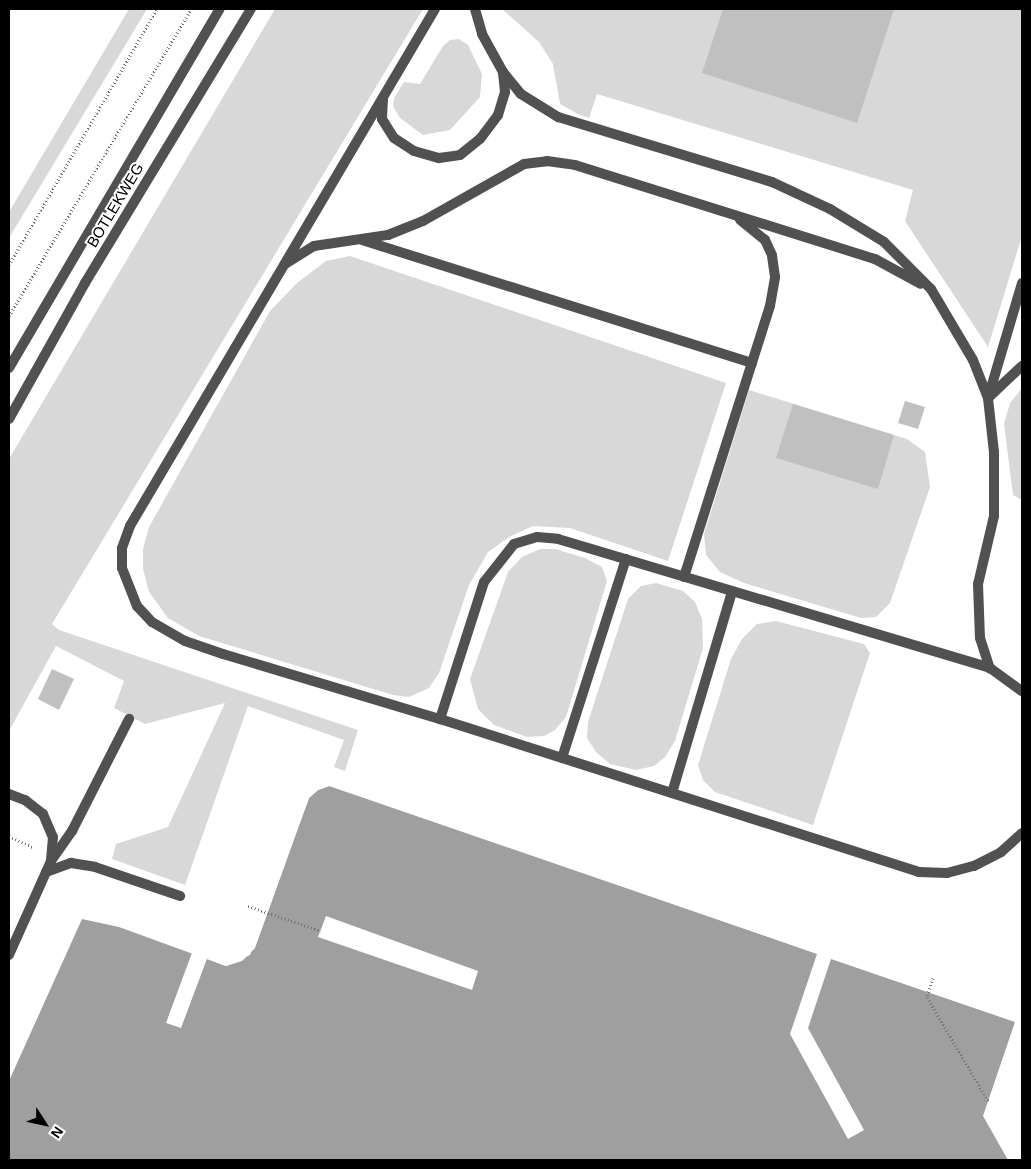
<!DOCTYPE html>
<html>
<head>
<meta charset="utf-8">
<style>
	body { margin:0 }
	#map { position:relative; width:1031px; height:1169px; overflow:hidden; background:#fff; font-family:Arial,sans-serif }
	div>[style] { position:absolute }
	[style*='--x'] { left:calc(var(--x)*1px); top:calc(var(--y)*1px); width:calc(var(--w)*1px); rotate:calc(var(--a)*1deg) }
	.green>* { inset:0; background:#d8d8d8 }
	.water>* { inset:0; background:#9f9f9f }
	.pier>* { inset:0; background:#fff }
	.building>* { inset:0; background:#c0c0c0 }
	.path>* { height:3px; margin-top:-1.5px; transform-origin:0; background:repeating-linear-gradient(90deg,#737373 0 1px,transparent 0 3.5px) }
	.lane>* { height:10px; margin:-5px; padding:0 5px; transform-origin:5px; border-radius:5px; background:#515151 }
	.street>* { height:10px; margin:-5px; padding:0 5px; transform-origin:5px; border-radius:5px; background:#515151 }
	span { translate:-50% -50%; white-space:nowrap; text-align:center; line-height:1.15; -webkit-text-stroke:4px #fff; paint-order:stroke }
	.street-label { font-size:15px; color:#000 }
	.frame { position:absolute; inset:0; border:10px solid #000; pointer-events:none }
	.north { position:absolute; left:20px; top:1099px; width:50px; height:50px; -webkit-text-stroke:4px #fff; paint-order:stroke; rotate:125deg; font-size:14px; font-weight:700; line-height:20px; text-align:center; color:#000 }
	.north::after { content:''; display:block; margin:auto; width:18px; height:22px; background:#000; clip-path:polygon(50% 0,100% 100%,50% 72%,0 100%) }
</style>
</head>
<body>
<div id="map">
	<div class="green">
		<div style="clip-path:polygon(129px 9px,147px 9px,9px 238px,9px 212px)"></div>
		<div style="clip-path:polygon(275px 9px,423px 9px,52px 624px,59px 630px,358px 730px,345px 771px,334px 767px,344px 740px,248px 706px,185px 885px,112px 859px,116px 844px,168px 827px,225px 703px,145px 724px,114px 708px,124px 681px,56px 646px,9px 731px,9px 459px)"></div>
		<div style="clip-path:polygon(502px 9px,1022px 9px,1022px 236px,988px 347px,905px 221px,913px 190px,597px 94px,589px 118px,578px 114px,560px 104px,553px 64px,539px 42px)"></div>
		<div style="clip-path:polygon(459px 39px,468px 45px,482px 74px,480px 97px,450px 130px,423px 135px,400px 118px,393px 106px,394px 98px,404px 82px,420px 84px,443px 46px,450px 40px)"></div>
		<div style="clip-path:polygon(350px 256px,726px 383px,668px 561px,570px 528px,533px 526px,509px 537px,488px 552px,469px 585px,439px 673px,429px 688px,409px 697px,393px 695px,199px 636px,168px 618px,149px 592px,143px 569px,143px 549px,149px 527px,270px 311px,297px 283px,326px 261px)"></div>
		<div style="clip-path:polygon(1022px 388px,1022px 500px,1013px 495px,1004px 424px,1010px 403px)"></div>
		<div style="clip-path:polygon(749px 390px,907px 439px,925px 452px,930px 487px,890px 603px,876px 617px,861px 618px,744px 583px,720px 572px,706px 555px,704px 534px)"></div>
		<div style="clip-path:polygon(540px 549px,555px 549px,585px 558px,602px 567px,607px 581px,566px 717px,555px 730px,544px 736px,527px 737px,494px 725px,478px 709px,470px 679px,508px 572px,522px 557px)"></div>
		<div style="clip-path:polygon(656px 583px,683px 591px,695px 602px,702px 619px,703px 648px,675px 741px,665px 757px,654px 766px,636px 770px,610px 764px,596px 752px,587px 738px,588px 722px,628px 599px,641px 586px)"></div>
		<div style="clip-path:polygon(776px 621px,864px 644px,870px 653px,813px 825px,715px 792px,703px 780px,698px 765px,731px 659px,742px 639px,757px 624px)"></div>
	</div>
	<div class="water">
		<div style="clip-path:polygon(329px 786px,1022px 1024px,1022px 1160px,9px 1160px,9px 1081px,82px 919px,119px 927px,226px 966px,242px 961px,255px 948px,309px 798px,318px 790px)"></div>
	</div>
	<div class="pier">
		<div style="clip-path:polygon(328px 784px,1022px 1021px,1022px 1160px,1008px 1160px,983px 1116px,1015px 1022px,831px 959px,808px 1028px,864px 1130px,848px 1139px,790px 1034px,817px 954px,340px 788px,329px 786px,318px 790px,309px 798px,250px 955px,226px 966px,208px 959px,233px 962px,248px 954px,253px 946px,307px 797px,317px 788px)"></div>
		<div style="clip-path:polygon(326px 916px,478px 971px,472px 990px,318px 937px)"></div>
		<div style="clip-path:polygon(193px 950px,208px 956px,181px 1028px,166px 1023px)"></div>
	</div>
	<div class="building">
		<div style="clip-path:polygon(723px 9px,894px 9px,857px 123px,702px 73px)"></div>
		<div style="clip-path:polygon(905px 401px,925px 407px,918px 429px,898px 423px)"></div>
		<div style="clip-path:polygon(793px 404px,894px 435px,878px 489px,776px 458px)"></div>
		<div style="clip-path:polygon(52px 669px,74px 679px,59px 710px,38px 699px)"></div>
	</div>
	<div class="path">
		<div style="--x:9;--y:265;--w:296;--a:-60"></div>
		<div style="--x:9;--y:316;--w:357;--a:-59.3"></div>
		<div style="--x:9;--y:836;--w:26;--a:25"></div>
		<div style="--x:248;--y:906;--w:77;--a:18.9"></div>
		<div style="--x:933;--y:978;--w:20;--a:108"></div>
		<div style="--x:927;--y:997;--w:121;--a:59.6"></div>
	</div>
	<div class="lane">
		<div style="--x:435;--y:9;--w:600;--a:120.54"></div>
		<div style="--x:130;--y:526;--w:23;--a:110"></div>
		<div style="--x:122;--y:548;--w:20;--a:90"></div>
		<div style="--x:122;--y:568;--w:41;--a:68.5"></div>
		<div style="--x:137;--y:606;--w:22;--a:47"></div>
		<div style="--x:152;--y:622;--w:38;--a:30"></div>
		<div style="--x:185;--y:641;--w:40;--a:18.9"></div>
		<div style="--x:223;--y:654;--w:227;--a:16.7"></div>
		<div style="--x:440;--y:719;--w:503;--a:17.71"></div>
		<div style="--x:919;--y:872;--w:28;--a:2"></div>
		<div style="--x:947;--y:873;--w:28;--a:-15"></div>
		<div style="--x:974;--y:866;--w:30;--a:-27"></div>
		<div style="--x:1001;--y:852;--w:28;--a:-42"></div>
		<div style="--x:475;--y:9;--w:26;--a:74"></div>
		<div style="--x:482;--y:34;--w:43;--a:61.1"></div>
		<div style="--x:503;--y:72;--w:28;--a:51"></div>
		<div style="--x:521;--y:94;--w:44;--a:31.9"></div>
		<div style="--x:558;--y:117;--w:224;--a:16.9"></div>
		<div style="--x:772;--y:182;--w:64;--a:25"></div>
		<div style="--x:830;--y:209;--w:63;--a:31.4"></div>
		<div style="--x:884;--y:242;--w:66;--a:45"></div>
		<div style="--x:931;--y:289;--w:82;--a:59.4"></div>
		<div style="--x:973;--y:360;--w:41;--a:68.5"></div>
		<div style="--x:988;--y:398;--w:54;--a:83.7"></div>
		<div style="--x:994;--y:452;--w:64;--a:90"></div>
		<div style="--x:994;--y:516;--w:70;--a:103.2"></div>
		<div style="--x:978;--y:584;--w:54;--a:87.9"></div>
		<div style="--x:980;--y:638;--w:32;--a:72"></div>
		<div style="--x:990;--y:668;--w:39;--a:36"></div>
		<div style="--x:383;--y:99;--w:20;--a:93"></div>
		<div style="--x:382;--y:119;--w:22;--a:58"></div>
		<div style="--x:394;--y:138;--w:24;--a:33"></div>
		<div style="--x:414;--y:151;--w:26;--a:16"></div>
		<div style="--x:439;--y:158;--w:21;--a:-8"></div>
		<div style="--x:460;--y:155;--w:26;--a:-39"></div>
		<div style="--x:480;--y:139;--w:30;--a:-53"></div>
		<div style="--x:498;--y:115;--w:24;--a:-73"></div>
		<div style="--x:505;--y:92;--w:20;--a:-96"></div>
		<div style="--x:362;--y:240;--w:409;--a:17.5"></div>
		<div style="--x:285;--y:264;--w:34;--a:-32"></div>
		<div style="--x:314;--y:246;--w:75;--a:-8.5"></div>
		<div style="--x:388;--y:235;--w:38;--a:-22"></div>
		<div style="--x:423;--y:221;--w:116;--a:-29.4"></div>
		<div style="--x:524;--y:164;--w:23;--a:-7"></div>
		<div style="--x:547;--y:161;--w:28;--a:8"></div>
		<div style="--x:575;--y:165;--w:314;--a:17.4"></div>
		<div style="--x:875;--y:259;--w:52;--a:28.5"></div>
		<div style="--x:990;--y:396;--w:44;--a:-43.2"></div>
		<div style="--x:988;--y:398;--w:120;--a:-73.5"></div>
		<div style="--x:684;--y:577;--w:284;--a:-72.4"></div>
		<div style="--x:770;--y:306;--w:29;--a:-80"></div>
		<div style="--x:775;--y:277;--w:22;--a:-98"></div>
		<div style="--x:772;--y:255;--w:17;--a:-115"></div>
		<div style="--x:765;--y:240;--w:32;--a:-141"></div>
		<div style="--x:440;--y:719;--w:144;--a:-72.2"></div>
		<div style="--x:484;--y:582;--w:48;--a:-51.7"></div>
		<div style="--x:514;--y:544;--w:24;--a:-17"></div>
		<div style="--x:537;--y:537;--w:21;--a:5"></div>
		<div style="--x:558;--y:539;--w:451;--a:16.6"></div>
		<div style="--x:562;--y:758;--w:209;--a:-72.2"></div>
		<div style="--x:672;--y:793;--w:210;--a:-73.4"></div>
		<div style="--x:51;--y:861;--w:37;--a:-55"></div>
		<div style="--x:72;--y:831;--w:126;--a:-63"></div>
		<div style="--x:46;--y:872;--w:27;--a:-20"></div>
		<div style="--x:71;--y:863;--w:24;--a:9"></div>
		<div style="--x:95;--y:867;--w:90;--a:18.8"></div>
	</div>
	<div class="street">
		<div style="--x:9;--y:368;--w:416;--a:-59.6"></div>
		<div style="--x:9;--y:419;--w:156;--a:-60.8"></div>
		<div style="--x:85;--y:283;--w:320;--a:-58.8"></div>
		<div style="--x:9;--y:794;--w:17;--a:21"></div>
		<div style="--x:25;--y:800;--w:23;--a:38"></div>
		<div style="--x:43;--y:814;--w:25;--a:67"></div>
		<div style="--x:53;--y:837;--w:24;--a:95"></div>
		<div style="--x:51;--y:861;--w:103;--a:114.1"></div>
	</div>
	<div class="street-label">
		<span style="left:115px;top:205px;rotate:-59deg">BOTLEKWEG</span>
	</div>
	<div class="frame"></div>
	<div class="north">N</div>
</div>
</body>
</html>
